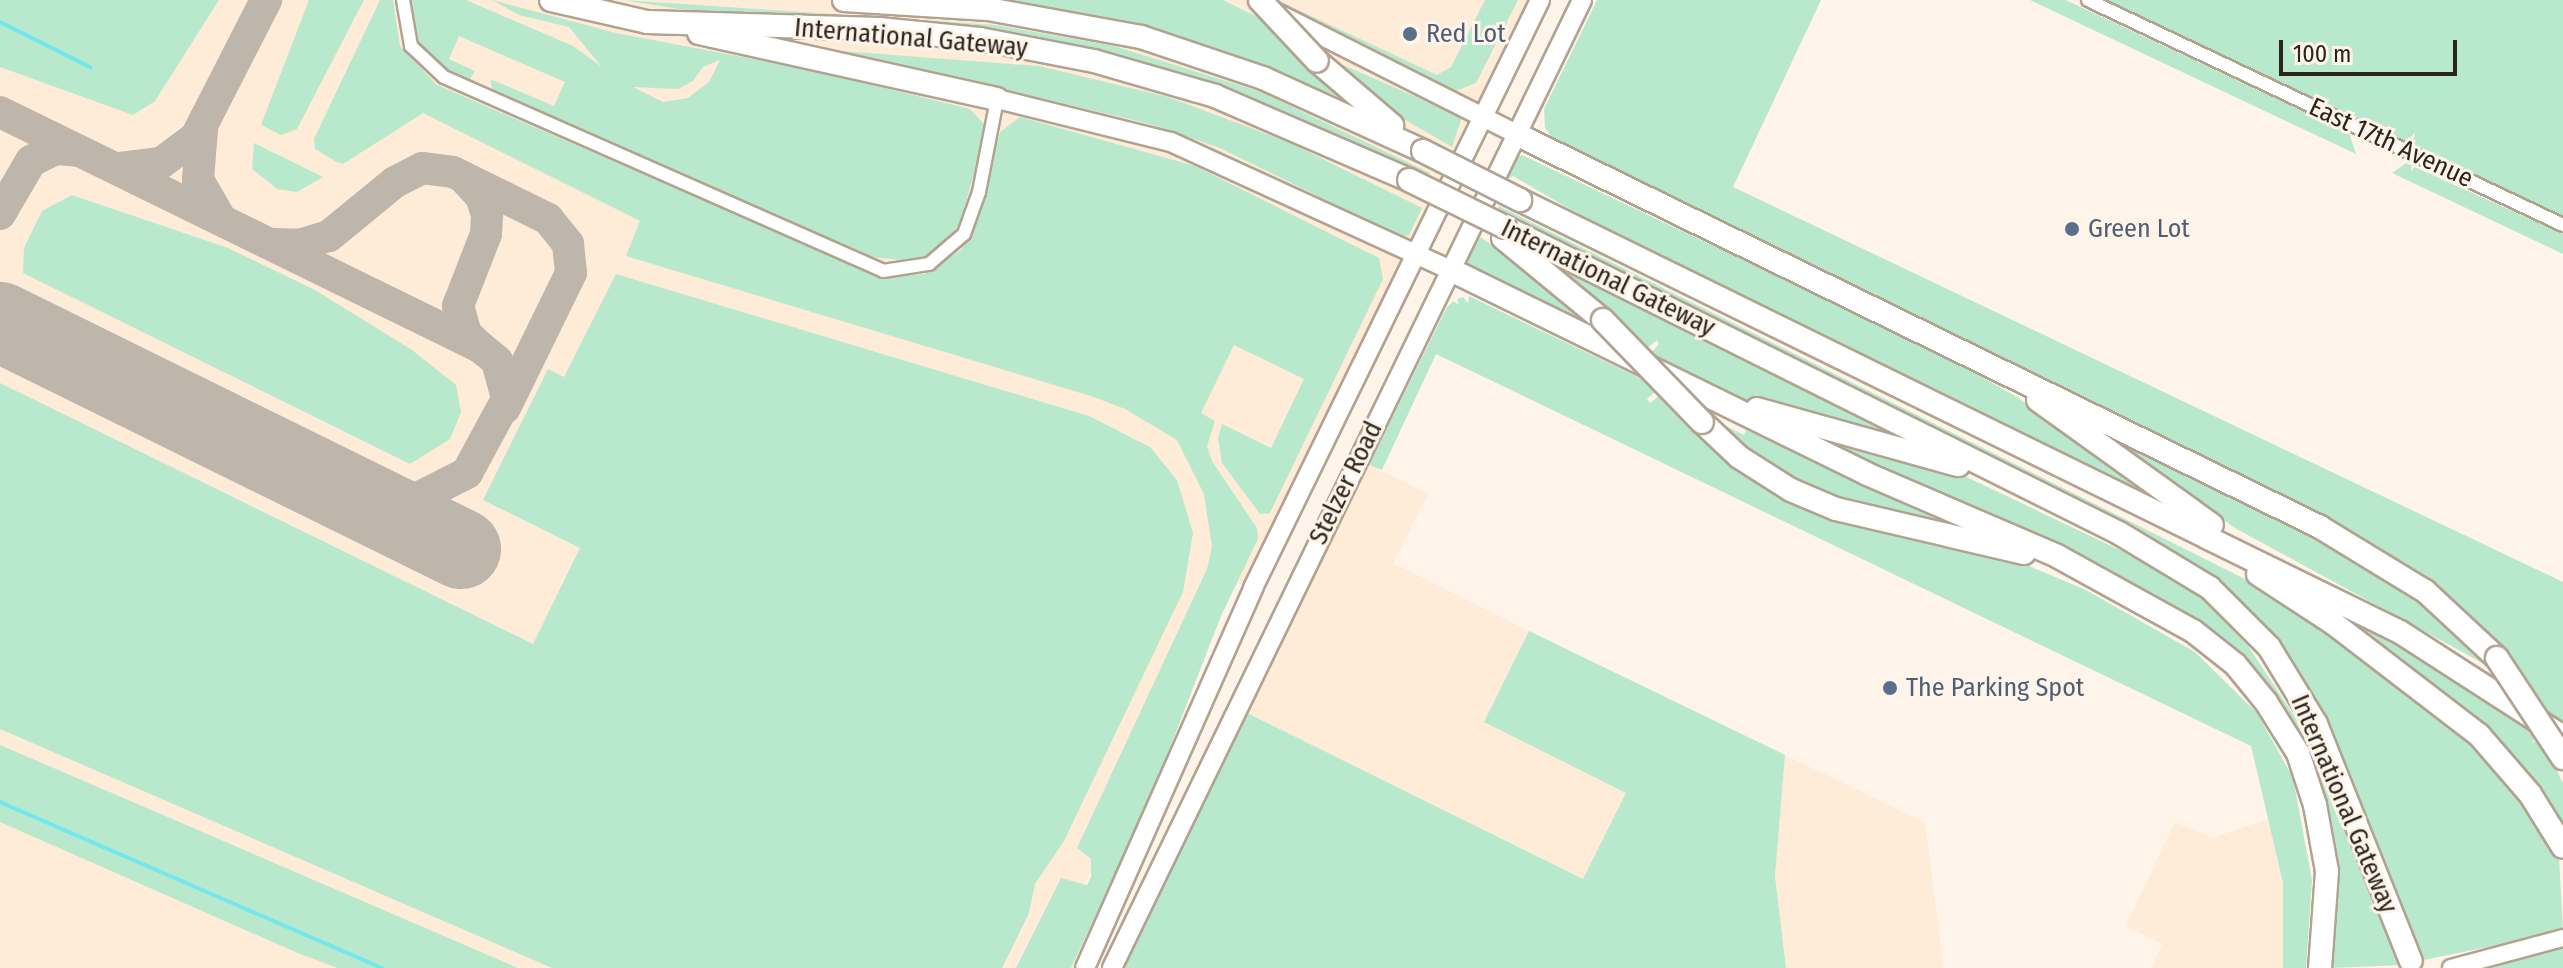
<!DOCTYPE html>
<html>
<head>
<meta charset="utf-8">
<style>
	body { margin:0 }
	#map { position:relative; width:2563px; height:968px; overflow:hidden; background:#fef4e9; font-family:"Fira Sans Condensed",sans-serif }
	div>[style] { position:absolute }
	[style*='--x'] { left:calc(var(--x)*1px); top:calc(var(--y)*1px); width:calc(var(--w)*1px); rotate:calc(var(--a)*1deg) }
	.built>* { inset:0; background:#feebd8 }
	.green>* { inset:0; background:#b9e9cc }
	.stream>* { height:4px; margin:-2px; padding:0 2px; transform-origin:2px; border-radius:2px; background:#73e7ed }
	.taxiway>* { height:32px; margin:-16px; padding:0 16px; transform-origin:16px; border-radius:16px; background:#beb5ab }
	.runway>* { height:80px; margin:-40px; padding:0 40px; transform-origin:40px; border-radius:40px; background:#beb5ab }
	.roads { filter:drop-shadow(2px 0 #b2a291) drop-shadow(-2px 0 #b2a291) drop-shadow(0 2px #b2a291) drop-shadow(0 -2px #b2a291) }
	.street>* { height:12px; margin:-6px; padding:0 6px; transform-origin:6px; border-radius:6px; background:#fff }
	.secondary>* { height:16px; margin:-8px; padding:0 8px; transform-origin:8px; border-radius:8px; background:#fff }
	.primary>* { height:18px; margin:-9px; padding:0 9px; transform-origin:9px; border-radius:9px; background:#fff }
	.highway>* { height:22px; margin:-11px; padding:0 11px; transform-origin:11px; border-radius:11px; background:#fff }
	.bridges { filter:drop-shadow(2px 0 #b2a291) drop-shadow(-2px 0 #b2a291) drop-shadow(0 2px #b2a291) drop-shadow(0 -2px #b2a291) }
	.highway-bridge>* { height:22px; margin:-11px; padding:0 11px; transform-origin:11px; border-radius:11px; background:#fff }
	.dots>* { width:22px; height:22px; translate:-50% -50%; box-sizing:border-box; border:4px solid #fef4e9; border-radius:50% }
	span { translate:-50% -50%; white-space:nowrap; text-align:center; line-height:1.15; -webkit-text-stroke:6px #fef4e9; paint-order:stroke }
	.service-label { font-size:26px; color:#4e5e75 }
	.left { translate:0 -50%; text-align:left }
	.street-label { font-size:26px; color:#2b251e }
	.scale { position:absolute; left:2279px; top:40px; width:178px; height:36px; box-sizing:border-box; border:4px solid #2b251e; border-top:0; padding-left:10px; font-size:24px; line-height:28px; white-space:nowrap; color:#2b251e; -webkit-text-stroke:6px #fef4e9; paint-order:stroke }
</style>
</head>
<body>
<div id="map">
	<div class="built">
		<div style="clip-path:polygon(0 0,1540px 0,1253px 588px,1229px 580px,1118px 822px,1057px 934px,1046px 968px,0 968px)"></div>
		<div style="clip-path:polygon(1369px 465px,1428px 493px,1393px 563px,1529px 631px,1484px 722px,1626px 793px,1584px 879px,1241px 710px)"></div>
		<div style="clip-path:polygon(1785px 755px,1925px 823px,1944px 968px,1786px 968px,1775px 876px)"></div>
		<div style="clip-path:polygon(2269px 819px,2284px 883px,2283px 968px,2152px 968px,2162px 944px,2126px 926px,2175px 822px,2212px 838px)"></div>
	</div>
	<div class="green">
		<div style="clip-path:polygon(0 0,219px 0,155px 101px,133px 115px,0 67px)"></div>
		<div style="clip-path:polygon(309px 0,364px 0,297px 129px,281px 135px,261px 125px)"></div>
		<div style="clip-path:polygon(380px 0,393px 0,400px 46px,437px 85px,882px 277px,925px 274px,961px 250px,977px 223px,1000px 132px,1020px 117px,1195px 166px,1379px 258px,1383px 279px,1270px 513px,1260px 514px,1222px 463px,1218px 438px,1222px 424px,1271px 448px,1304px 379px,1234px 345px,1201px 413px,1215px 421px,1207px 446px,1212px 461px,1257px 528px,1258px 539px,1221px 616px,1148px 804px,1071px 968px,1016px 968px,1061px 878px,1087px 885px,1091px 877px,1091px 859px,1077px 848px,1207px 569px,1212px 547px,1204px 494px,1177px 440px,1125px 409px,1094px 397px,626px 256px,640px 221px,423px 113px,343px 164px,335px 161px,315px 149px,314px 139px)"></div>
		<div style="clip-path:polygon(evenodd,411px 0,466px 0,573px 46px,602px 67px,569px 27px,519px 15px,492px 0,616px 33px,812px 70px,970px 109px,984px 124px,985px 135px,960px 223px,942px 248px,915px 261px,868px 257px,493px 91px,490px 79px,554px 106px,565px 82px,459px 36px,449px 59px,475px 71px,470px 79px,454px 75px,418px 45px,411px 0,720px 60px,709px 82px,688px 98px,663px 102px,633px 87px,678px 89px,693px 81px,703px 67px,720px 60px)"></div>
		<div style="clip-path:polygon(623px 0,995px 25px,1114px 46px,1261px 92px,1430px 173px,1427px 178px,1254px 98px,1104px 52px,984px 31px,728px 17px)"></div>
		<div style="clip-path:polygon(1011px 0,1223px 0,1270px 23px,1345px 99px,1175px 34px)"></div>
		<div style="clip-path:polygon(1277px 0,1437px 75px,1451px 67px,1485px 0,1518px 0,1476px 83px,1456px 91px)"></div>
		<div style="clip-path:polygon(1597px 0,1821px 0,1733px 187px,2563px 582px,2563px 722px,2548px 712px,2499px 647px,2467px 615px,2372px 544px,1555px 142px,1545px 128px,1544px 109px)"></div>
		<div style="clip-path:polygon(2030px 0,2066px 0,2349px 133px,2356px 154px)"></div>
		<div style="clip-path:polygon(2103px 0,2563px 0,2563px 216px)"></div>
		<div style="clip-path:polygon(841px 51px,1039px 66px,1168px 97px,1288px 142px,1422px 208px,1409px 235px,1401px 237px,1220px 148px,1146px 123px)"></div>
		<div style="clip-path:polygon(1327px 58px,1462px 117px,1452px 147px,1378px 104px)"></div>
		<div style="clip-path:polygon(254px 143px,323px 177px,297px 192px,277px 189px,252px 169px)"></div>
		<div style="clip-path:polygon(1522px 155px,1939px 353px,2017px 397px,2163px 503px,1594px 223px,1513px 176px,1509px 178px,1514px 158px)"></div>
		<div style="clip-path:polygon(2406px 163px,2563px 234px,2563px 254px,2392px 173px)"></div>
		<div style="clip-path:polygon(72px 195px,228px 248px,315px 290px,412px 350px,456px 385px,461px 412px,450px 439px,410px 464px,23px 273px,24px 248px,42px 211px)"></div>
		<div style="clip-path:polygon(1499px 206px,2275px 594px,2474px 740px,2543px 828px,2559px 857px,2563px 932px,2423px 960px,2325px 729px,2212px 578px,2152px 541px,1496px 213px)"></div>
		<div style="clip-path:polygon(1477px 235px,1525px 267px,1594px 326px,1466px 266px)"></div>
		<div style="clip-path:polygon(1558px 266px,1922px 446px,1753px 403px,1659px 363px,1650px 354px,1659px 344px,1657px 340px,1645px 350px,1553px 267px)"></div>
		<div style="clip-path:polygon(616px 274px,1089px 416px,1150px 447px,1177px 480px,1193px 533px,1183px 592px,1064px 841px,1035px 884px,1029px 913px,1002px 968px,552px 968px,0 729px,0 383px,533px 644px,580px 548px,483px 500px,548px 369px,564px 377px)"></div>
		<div style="clip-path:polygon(1469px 296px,1650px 383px,1657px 390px,1647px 399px,1650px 403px,1661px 394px,1732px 466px,1808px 511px,1879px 532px,2008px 557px,2086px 590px,2195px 652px,2257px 713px,2293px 778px,2312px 880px,2306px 968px,2283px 968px,2283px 883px,2251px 746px,1436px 354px,1382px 470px,1369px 465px,1447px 307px,1453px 301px,1459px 305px,1457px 299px,1463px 297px,1468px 303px)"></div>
		<div style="clip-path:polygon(2079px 416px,2290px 519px,2408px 586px,2497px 671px,2235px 528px)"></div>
		<div style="clip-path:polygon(1708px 417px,1744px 435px,1746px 430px,1984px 533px,1858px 510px,1772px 472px)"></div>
		<div style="clip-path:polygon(1783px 427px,1954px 471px,2164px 571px,2198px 595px,2248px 646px,2295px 717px,2401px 965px,2331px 968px,2336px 894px,2329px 823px,2221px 645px)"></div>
		<div style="clip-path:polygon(2305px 591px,2386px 633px,2537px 730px,2539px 737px,2531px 742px,2542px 741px,2563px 783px,2563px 834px,2555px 818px)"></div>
		<div style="clip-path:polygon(1529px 631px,1785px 755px,1775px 876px,1786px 968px,1118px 968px,1241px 710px,1583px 879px,1626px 793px,1484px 722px)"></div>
		<div style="clip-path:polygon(0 745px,184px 824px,518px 968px,338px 968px,300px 954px,0 822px)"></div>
		<div style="clip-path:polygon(2563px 947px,2563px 968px,2492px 968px,2539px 953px)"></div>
	</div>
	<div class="stream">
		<div style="--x:0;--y:22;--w:101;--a:26.6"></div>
		<div style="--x:0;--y:802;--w:417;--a:23.5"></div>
	</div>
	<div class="taxiway">
		<div style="--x:0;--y:112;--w:534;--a:26.09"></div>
		<div style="--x:480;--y:347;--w:22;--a:39"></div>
		<div style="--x:497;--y:361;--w:39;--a:75"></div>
		<div style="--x:507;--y:399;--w:84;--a:118.4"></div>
		<div style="--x:467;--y:473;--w:57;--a:153"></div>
		<div style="--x:416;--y:499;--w:63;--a:-177.3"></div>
		<div style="--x:202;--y:129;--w:51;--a:94.5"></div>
		<div style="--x:198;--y:180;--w:44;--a:59.9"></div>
		<div style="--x:120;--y:168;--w:41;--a:-7"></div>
		<div style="--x:161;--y:163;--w:44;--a:-36.6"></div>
		<div style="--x:196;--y:137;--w:154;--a:-62.9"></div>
		<div style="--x:463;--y:177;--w:26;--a:47"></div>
		<div style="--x:481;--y:196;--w:20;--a:72"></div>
		<div style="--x:487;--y:215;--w:19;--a:93"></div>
		<div style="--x:486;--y:234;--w:77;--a:111.3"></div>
		<div style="--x:458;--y:306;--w:29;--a:74"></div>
		<div style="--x:466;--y:334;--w:18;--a:43"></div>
		<div style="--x:0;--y:214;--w:61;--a:-59.7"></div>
		<div style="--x:31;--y:161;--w:28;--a:-26"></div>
		<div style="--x:56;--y:149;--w:22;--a:5"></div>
		<div style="--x:275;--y:244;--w:24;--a:2"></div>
		<div style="--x:299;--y:245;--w:31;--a:-17"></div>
		<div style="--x:329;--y:236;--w:85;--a:-39.3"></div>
		<div style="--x:395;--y:182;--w:30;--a:-27"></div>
		<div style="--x:422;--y:168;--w:31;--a:7"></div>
		<div style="--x:453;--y:172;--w:106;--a:26.3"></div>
		<div style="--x:548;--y:219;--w:32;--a:51"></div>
		<div style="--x:568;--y:244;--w:29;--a:84"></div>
		<div style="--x:571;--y:273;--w:150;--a:116.1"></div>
		<div style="--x:0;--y:313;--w:28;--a:44"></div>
	</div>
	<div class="runway">
		<div style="--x:0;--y:322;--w:514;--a:26.22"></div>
	</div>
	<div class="roads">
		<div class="street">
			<div style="--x:403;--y:0;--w:47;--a:80.1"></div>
			<div style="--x:411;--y:46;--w:45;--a:43.2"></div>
			<div style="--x:444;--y:77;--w:480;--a:23.8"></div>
			<div style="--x:883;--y:271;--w:47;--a:-8.7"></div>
			<div style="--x:929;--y:264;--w:46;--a:-40.6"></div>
			<div style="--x:964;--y:234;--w:45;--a:-70.3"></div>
			<div style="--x:979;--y:192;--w:95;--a:-79"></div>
			<div style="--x:2088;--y:0;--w:526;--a:25.35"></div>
		</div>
		<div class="secondary">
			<div style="--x:2451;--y:968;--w:116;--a:-15"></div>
		</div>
		<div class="primary">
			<div style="--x:1275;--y:12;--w:270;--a:26.8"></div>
			<div style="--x:997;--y:99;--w:179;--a:13.9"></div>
			<div style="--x:1171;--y:142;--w:308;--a:24.6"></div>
			<div style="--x:1085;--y:968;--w:415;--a:-66.1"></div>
			<div style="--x:1253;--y:588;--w:654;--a:-63.98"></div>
			<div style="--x:1112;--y:968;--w:1076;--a:-64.1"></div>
		</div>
		<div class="highway">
			<div style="--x:551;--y:0;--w:98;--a:12.9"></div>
			<div style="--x:647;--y:22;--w:232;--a:1.7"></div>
			<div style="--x:879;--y:29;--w:101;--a:5.7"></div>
			<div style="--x:980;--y:39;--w:116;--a:10.9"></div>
			<div style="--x:1094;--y:61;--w:126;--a:16.1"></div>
			<div style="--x:1215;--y:96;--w:211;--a:23.4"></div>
			<div style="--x:844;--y:0;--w:144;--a:3.6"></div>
			<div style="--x:988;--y:9;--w:156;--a:10.4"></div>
			<div style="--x:1141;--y:37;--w:129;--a:18.6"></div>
			<div style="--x:1263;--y:78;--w:176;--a:24.5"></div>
			<div style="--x:699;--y:33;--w:305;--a:12.5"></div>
			<div style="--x:1317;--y:61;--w:99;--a:40.5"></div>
			<div style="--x:1516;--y:134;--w:895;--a:26.05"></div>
			<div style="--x:2320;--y:527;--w:123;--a:31.4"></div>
			<div style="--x:2425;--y:591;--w:98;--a:42.9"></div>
			<div style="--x:1520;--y:200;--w:980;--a:26.15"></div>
			<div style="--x:2400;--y:632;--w:194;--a:32.8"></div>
			<div style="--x:1505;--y:227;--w:686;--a:26.49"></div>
			<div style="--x:2119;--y:533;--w:106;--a:31.1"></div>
			<div style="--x:2210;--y:588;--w:83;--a:45"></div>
			<div style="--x:2269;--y:647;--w:90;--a:58.6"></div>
			<div style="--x:2316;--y:724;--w:255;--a:68.2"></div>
			<div style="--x:1503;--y:238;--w:129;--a:39.4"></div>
			<div style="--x:1451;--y:270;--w:463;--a:26.1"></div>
			<div style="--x:1867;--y:474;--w:207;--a:23.3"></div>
			<div style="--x:2057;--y:556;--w:155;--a:28.9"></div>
			<div style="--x:2193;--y:631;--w:53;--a:38.2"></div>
			<div style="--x:2235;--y:664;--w:49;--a:50.8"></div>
			<div style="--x:2266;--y:702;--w:60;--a:57.9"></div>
			<div style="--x:2298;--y:753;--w:55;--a:71.9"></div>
			<div style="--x:2315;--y:805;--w:67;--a:79.7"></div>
			<div style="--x:2327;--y:871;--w:97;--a:94.1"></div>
			<div style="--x:2038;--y:400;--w:214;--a:35.7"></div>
			<div style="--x:1757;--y:409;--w:209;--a:15.6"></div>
			<div style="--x:1702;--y:422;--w:51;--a:43.4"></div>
			<div style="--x:1739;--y:457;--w:62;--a:32.4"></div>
			<div style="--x:1791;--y:490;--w:49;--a:22.9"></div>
			<div style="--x:1836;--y:509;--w:193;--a:13.2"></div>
			<div style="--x:2258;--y:574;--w:90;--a:33.2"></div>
			<div style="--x:2333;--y:623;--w:184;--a:37.5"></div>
			<div style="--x:2479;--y:735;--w:78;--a:49.2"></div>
			<div style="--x:2530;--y:794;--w:62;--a:58.1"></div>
		</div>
	</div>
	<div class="bridges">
		<div class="highway-bridge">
			<div style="--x:1260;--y:0;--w:83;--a:46.9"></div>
			<div style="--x:1423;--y:151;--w:109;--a:26.8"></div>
			<div style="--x:1409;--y:180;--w:107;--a:26.1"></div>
			<div style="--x:1603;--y:320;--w:142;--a:45.9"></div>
			<div style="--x:2497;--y:658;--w:120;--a:56.6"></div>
		</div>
	</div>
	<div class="dots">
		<div style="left:1410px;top:34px;background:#5c6f8a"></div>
		<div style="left:2072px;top:229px;background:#5c6f8a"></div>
		<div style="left:1890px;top:688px;background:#5c6f8a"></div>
	</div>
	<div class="service-label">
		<span class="left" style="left:1426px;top:34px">Red Lot</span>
		<span class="left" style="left:2088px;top:229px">Green Lot</span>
		<span class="left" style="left:1906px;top:688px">The Parking Spot</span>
	</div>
	<div class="street-label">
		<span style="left:911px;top:38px;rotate:5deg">International Gateway</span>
		<span style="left:2391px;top:143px;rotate:25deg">East 17th Avenue</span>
		<span style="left:1608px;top:278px;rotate:26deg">International Gateway</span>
		<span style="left:1346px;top:483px;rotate:-64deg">Stelzer Road</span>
		<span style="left:2344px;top:804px;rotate:67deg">International Gateway</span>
	</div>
	<div class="scale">100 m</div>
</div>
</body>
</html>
